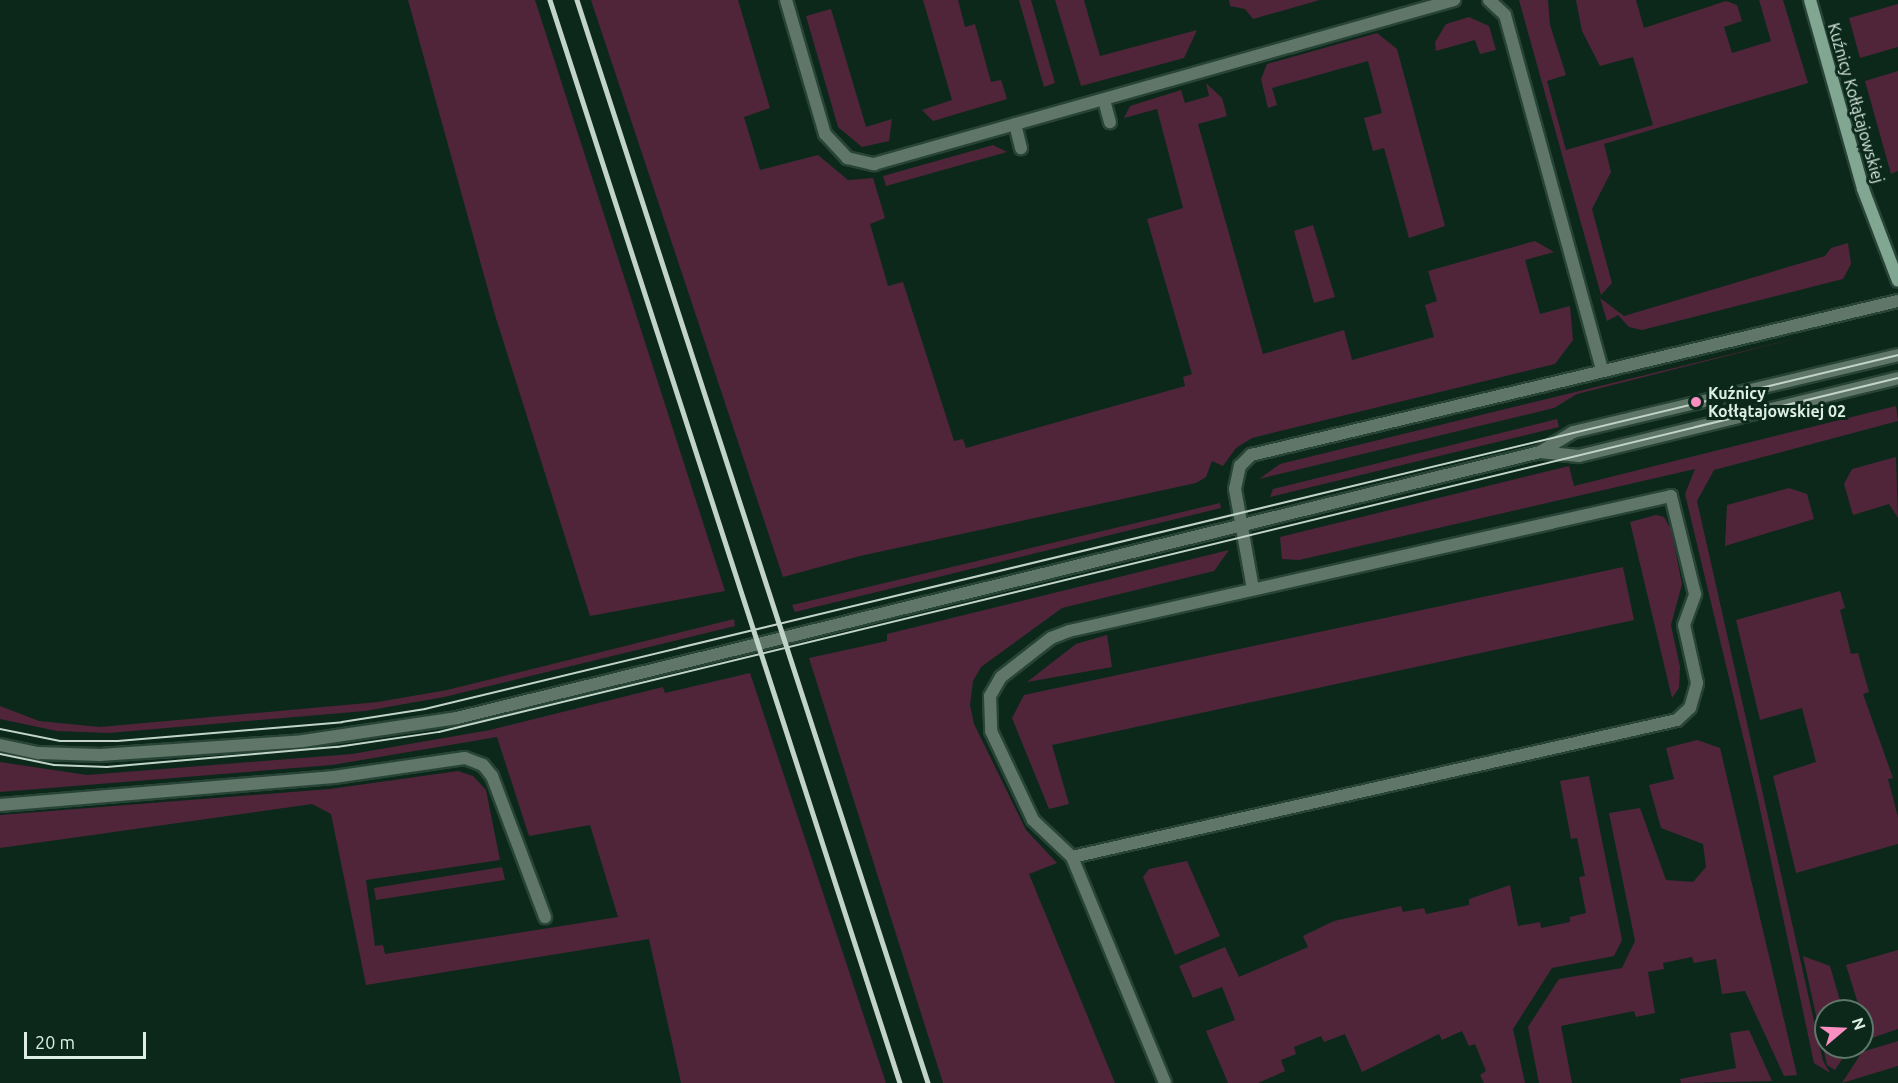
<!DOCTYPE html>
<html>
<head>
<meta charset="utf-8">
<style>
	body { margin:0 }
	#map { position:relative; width:1898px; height:1083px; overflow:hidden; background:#0b281b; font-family:Ubuntu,sans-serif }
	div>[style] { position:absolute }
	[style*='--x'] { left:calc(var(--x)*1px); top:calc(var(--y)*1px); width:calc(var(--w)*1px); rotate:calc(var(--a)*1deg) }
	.green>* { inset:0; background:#50253a }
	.roads { filter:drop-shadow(2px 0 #284437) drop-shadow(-2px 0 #284437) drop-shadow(0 2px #284437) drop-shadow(0 -2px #284437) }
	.lane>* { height:12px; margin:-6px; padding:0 6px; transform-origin:6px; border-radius:6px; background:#5f7669 }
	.secondary>* { height:12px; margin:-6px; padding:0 6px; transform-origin:6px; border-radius:6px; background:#81a692 }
	.tram>* { height:1.5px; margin:-0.75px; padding:0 0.75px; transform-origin:0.75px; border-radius:0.75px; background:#c2d4ca }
	.rail>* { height:4.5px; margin:-2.25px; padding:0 2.25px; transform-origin:2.25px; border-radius:2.25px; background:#c2d4ca }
	.dots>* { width:16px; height:16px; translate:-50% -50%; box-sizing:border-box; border:3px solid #0b281b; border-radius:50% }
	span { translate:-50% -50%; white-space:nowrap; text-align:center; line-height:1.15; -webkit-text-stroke:6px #0b281b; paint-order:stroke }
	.street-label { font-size:16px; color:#ddeee4 }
	.poi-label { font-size:16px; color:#ddeee4; font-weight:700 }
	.left { translate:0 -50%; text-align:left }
	.north { position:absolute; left:1814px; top:999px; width:60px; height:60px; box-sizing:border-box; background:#0b281b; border:2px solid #5f776b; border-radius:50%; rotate:71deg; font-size:16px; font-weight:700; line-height:24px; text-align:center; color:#ddeee4 }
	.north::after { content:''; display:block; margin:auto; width:21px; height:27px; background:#fc8fc1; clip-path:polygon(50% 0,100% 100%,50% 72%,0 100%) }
	.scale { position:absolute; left:24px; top:1032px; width:122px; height:27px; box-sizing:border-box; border:3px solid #ddeee4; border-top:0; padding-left:8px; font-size:18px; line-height:21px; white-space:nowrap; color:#ddeee4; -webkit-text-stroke:4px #0b281b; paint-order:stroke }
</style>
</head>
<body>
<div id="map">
	<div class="green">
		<div style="clip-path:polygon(408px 0,535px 0,725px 591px,590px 616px,495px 315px)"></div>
		<div style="clip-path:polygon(591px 0,738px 0,770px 108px,744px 117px,760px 170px,818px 155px,848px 180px,873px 178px,885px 218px,870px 224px,888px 286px,903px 282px,954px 441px,963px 439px,966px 448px,1185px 386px,1183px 377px,1192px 374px,1147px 219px,1183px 208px,1157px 109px,1124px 118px,1130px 106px,1181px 90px,1185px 103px,1209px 96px,1206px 83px,1222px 98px,1227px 116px,1198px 124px,1263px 354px,1344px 330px,1352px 360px,1434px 337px,1425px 305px,1437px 301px,1428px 271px,1535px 241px,1554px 252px,1525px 260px,1540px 314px,1570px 306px,1573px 340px,1555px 364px,1252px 438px,1236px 448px,1223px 466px,1212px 461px,1206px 477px,1196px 483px,860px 556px,783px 577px)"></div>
		<div style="clip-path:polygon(923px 0,958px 0,965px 27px,975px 24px,991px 82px,1001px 80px,1007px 99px,933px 121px,922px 110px,952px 100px)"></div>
		<div style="clip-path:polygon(1019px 0,1031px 0,1055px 83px,1044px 87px)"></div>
		<div style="clip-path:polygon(1055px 0,1084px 0,1100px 56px,1197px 30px,1184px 58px,1081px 86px)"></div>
		<div style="clip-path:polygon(1229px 0,1320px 0,1253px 19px,1245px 9px,1230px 6px)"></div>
		<div style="clip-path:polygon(1519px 0,1548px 0,1550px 25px,1566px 75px,1547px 81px,1566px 150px,1653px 125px,1633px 57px,1600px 66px,1582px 31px,1576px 0,1636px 0,1644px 28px,1726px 1px,1737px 5px,1742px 21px,1724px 27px,1732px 53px,1771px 41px,1759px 0,1783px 0,1808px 83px,1604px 144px,1611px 172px,1592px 209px,1612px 283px,1601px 295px)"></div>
		<div style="clip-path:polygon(1898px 4px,1898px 47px,1860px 58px,1849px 18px)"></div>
		<div style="clip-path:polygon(831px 9px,866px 127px,892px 119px,889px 141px,862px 147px,838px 127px,806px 16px)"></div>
		<div style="clip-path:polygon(1469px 17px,1489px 26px,1496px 50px,1480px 54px,1475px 40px,1436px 51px,1435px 42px,1446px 24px)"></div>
		<div style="clip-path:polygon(1377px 33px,1397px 49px,1445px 226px,1409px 238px,1384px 148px,1373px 151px,1364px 118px,1382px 113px,1368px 61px,1272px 88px,1277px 105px,1268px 108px,1261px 79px,1267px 64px)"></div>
		<div style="clip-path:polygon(1898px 71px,1898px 171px,1891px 174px,1865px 81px)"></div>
		<div style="clip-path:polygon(993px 145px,1007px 152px,886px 186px,883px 176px)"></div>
		<div style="clip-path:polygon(1313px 225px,1335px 297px,1314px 303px,1294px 231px)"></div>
		<div style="clip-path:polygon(1848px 243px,1851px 264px,1843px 279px,1642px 330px,1629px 327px,1618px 315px,1607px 321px,1600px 298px,1624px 316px,1825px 256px,1831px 248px)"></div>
		<div style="clip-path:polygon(1818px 333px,1577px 394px,1554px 408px,1259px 479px,1280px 464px)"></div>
		<div style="clip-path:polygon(1896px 406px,1898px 421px,1714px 470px,1697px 501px,1823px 1061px,1830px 1073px,1814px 1063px,1757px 795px,1685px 494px,1695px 469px,1299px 560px,1282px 559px,1280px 537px,1569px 466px,1574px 486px)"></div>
		<div style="clip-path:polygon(1557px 419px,1559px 427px,1270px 497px,1273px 489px)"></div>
		<div style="clip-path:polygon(1896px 457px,1898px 518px,1889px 504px,1853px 515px,1844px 484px,1852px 469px)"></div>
		<div style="clip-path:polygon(1789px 488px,1807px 494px,1814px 519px,1725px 546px,1727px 505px)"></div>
		<div style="clip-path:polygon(1220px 503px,1221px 508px,795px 612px,792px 605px)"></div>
		<div style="clip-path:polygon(1656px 515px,1664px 517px,1671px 529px,1682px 584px,1671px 625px,1680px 667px,1679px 688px,1672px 698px,1630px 522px)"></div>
		<div style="clip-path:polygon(1229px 550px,1214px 571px,1062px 608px,981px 667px,973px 681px,970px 705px,974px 724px,1026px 830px,1057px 863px,1029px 874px,1115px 1083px,943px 1083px,809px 658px,887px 641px,887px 634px)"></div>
		<div style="clip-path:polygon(1623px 567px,1634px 620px,1052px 745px,1069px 804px,1049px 809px,1012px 718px,1024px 695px)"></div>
		<div style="clip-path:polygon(1840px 591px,1845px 608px,1840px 610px,1851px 654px,1858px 653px,1869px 692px,1863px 694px,1893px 778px,1888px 779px,1898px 817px,1898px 844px,1796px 873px,1773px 776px,1816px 762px,1802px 708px,1760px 720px,1736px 620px)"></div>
		<div style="clip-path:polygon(734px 619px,735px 626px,444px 697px,365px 711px,109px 733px,57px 731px,0 719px,0 706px,39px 721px,100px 727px,378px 702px,447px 690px)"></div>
		<div style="clip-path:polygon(1107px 635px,1112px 667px,1027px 682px,1076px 644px)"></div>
		<div style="clip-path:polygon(750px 673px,886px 1083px,681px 1083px,649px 939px,366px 985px,331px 814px,312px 804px,0 848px,0 815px,330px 789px,458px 771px,473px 776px,486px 790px,500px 860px,366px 880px,375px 946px,383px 945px,385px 954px,618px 917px,590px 825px,529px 836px,497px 737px,332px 765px,0 792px,0 762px,87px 775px,352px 754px,490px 730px,663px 687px,665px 693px)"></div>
		<div style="clip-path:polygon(1697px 740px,1720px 748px,1797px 1075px,1784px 1076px,1745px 991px,1722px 994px,1716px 959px,1694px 963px,1692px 957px,1663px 963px,1664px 969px,1648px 972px,1655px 1013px,1636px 1017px,1634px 1011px,1561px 1026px,1572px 1083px,1539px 1083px,1528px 1027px,1559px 979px,1622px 968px,1635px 941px,1609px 813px,1640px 808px,1666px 880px,1693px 882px,1706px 867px,1703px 844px,1661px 828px,1649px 785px,1674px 779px,1666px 748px)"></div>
		<div style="clip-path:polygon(1589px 776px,1622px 940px,1614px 956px,1552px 968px,1513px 1029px,1525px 1083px,1484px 1083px,1480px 1075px,1486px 1071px,1475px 1044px,1469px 1046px,1462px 1031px,1442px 1040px,1439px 1034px,1362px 1072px,1345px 1034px,1324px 1042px,1321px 1036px,1294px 1047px,1296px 1054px,1281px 1060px,1285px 1071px,1258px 1083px,1228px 1083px,1206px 1031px,1235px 1020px,1222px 987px,1193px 998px,1179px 966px,1225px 947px,1239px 977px,1308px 947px,1303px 936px,1334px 921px,1401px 906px,1403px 912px,1424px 908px,1426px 914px,1469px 905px,1469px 899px,1510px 885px,1518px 926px,1540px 922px,1541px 928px,1570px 922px,1570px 917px,1586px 913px,1579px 877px,1585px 876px,1577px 838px,1571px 839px,1560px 781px)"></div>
		<div style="clip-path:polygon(1187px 861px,1220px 936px,1175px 955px,1143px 877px,1149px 869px)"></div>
		<div style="clip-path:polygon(502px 867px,505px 880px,376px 900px,374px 888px)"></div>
		<div style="clip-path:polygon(1898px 950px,1898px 1029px,1869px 1039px,1846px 965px)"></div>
		<div style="clip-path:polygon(1803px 956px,1830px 966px,1843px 1011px,1826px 1011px,1826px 1047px,1850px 1047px,1835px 1070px,1827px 1065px)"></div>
		<div style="clip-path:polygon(1749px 1030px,1772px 1081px,1681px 1083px,1680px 1079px,1736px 1068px,1730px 1033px)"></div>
		<div style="clip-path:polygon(1898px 1041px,1898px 1066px,1842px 1083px,1862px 1052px)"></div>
	</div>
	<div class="roads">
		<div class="lane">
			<div style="--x:786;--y:0;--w:140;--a:73.8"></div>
			<div style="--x:825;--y:134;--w:33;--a:47"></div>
			<div style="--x:847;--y:158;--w:28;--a:13"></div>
			<div style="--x:874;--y:164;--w:603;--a:-15.79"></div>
			<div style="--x:1489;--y:0;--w:22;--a:43"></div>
			<div style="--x:1505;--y:15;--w:368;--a:74.7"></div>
			<div style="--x:1104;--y:100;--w:23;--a:75"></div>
			<div style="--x:1015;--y:124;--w:25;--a:76"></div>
			<div style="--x:1540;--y:452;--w:39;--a:6"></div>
			<div style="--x:1579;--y:456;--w:328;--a:-13.7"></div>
			<div style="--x:1253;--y:589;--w:102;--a:-100.2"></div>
			<div style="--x:1235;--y:489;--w:24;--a:-78"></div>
			<div style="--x:1240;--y:466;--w:16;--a:-45"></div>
			<div style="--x:1251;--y:455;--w:665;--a:-13.39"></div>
			<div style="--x:0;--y:745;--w:40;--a:12"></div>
			<div style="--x:39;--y:753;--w:61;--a:1.9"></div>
			<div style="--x:100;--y:755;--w:203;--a:-3.9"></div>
			<div style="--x:303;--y:741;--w:156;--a:-8.5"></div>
			<div style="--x:457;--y:718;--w:1115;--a:-13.8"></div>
			<div style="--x:1540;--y:452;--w:39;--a:-31"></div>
			<div style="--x:1573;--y:432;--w:334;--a:-13.3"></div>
			<div style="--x:0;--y:805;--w:335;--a:-4.8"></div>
			<div style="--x:334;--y:777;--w:132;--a:-8.3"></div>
			<div style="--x:465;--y:758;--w:19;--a:21"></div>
			<div style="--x:483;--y:765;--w:14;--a:51"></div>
			<div style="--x:492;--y:776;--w:151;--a:69.4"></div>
			<div style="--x:1072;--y:857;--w:620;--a:-12.76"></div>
			<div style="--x:1677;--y:720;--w:18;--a:-43"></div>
			<div style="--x:1690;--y:708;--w:26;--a:-74"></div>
			<div style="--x:1697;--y:683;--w:59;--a:-102.6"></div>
			<div style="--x:1684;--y:625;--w:33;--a:-70"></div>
			<div style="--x:1695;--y:594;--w:101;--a:-103.8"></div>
			<div style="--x:1671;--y:496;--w:617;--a:167.36"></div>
			<div style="--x:1069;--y:631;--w:19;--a:159"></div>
			<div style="--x:1051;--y:638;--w:63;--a:142"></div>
			<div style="--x:1001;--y:677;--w:22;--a:120"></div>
			<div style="--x:990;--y:696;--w:35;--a:88"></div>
			<div style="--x:991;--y:731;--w:98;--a:64.7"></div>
			<div style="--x:1033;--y:820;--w:54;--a:43.5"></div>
			<div style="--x:1072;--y:857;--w:244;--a:67.6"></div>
		</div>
		<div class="secondary">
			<div style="--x:1810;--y:0;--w:196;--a:74.3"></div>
			<div style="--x:1863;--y:189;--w:98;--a:69.2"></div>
		</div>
	</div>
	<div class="tram">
		<div style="--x:0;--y:729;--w:61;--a:11.3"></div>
		<div style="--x:60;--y:741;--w:58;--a:0"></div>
		<div style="--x:118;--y:741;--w:225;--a:-4.8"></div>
		<div style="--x:342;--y:722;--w:84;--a:-8.9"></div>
		<div style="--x:425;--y:709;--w:1515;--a:-13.51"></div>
		<div style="--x:0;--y:754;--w:55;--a:11.5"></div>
		<div style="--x:54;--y:765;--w:53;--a:2.2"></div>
		<div style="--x:107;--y:767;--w:231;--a:-5"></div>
		<div style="--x:337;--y:747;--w:103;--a:-8.4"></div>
		<div style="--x:439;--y:732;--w:1501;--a:-13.64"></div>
	</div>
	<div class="rail">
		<div style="--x:550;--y:0;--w:1138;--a:72.09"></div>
		<div style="--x:577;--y:0;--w:1138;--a:72.04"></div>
	</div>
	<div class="dots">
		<div style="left:1696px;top:402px;background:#fc8fc1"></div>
	</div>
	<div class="street-label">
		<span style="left:1856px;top:103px;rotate:74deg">Kuźnicy Kołłątajowskiej</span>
	</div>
	<div class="poi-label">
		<span class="left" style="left:1708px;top:402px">Kuźnicy<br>Kołłątajowskiej 02</span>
	</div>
	<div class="north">N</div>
	<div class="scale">20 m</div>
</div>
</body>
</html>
